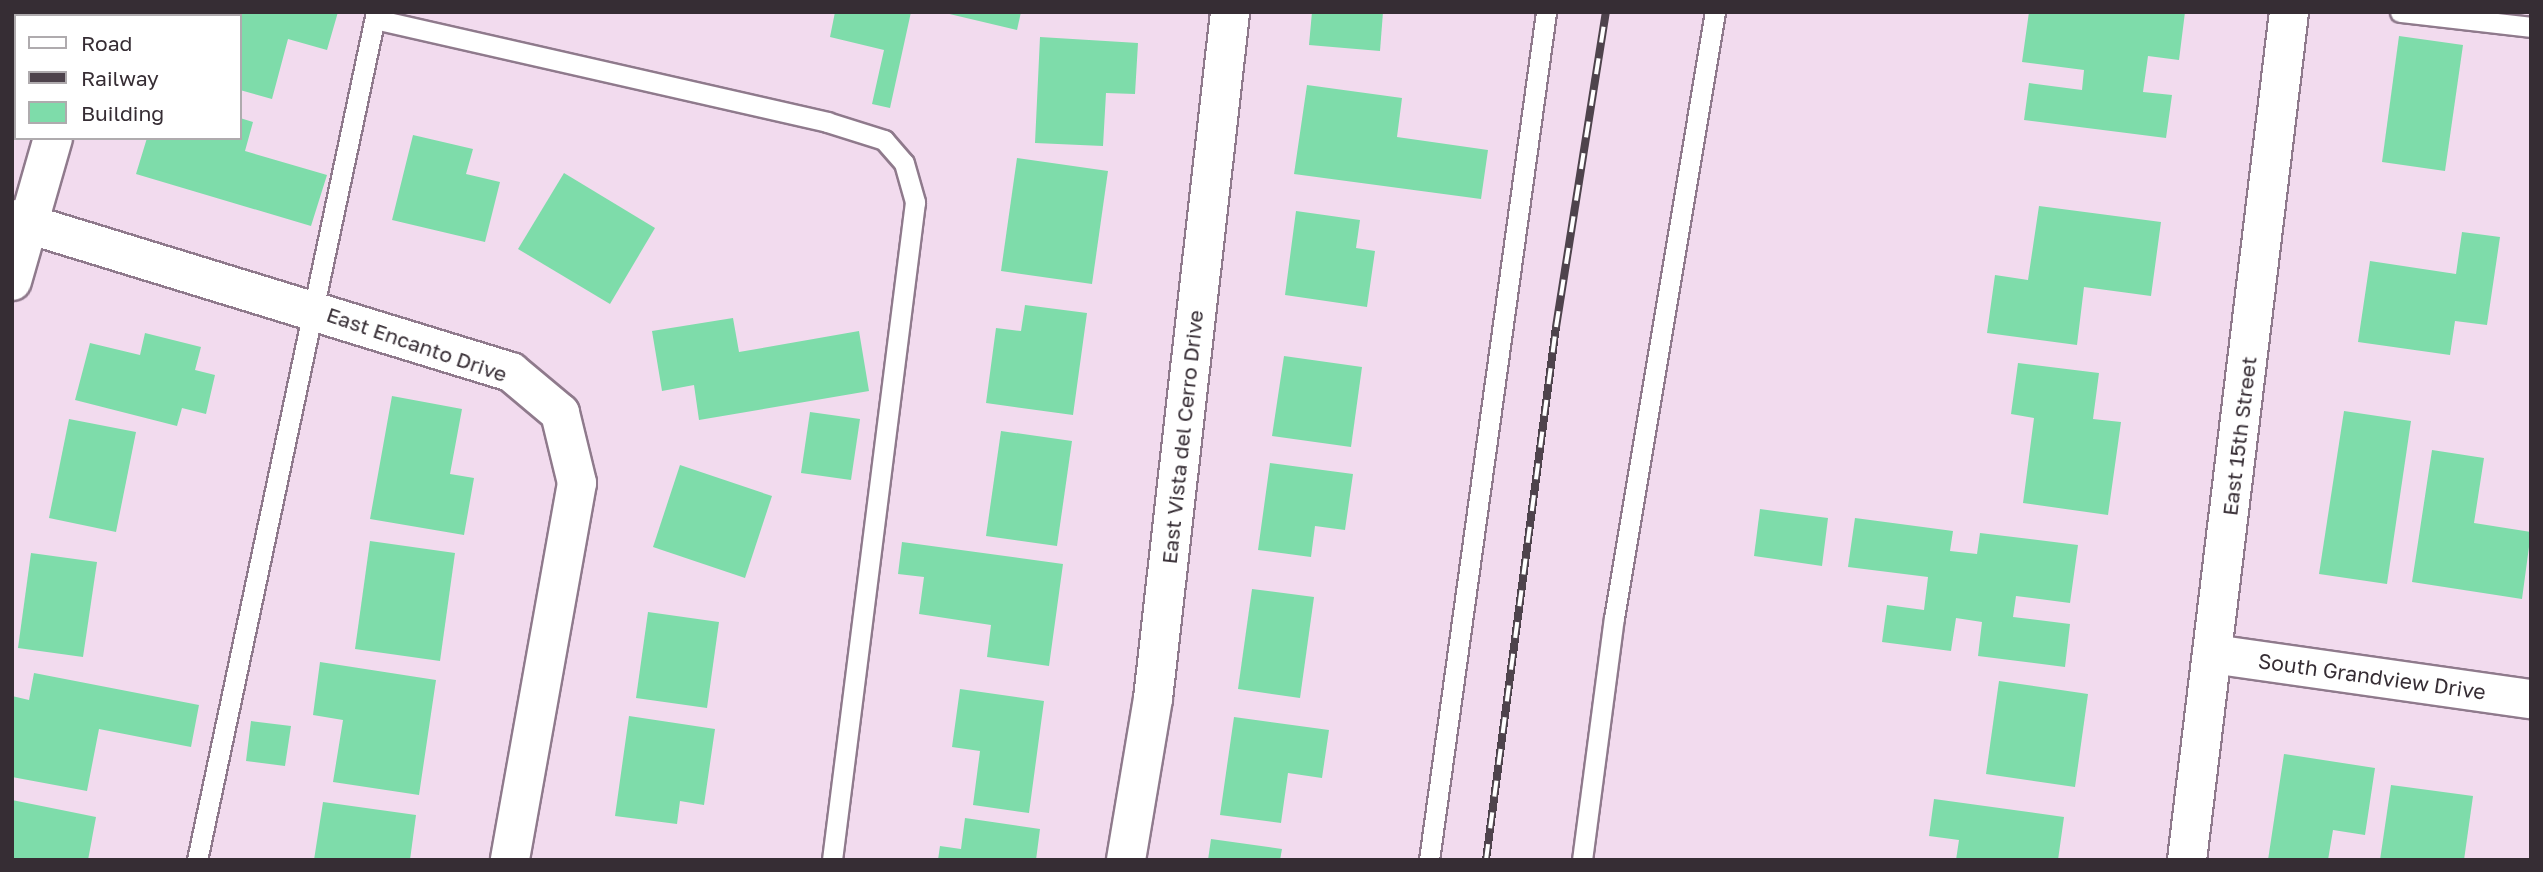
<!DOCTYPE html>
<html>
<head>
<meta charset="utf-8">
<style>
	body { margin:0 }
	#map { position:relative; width:2543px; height:872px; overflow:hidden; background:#f2dbee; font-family:"Golos Text",sans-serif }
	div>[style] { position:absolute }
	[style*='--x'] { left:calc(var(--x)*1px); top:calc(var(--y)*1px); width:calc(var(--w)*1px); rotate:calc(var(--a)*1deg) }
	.building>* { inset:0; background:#7edcaa }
	.roads { filter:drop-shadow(2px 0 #8f7a8c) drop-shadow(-2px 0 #8f7a8c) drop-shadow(0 2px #8f7a8c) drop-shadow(0 -2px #8f7a8c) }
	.service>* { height:19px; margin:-9.5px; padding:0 9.5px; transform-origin:9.5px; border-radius:9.5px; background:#fff }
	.minor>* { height:38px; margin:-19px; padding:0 19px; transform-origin:19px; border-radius:19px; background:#fff }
	.rail>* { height:8px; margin-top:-4px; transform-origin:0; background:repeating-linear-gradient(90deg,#fff 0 16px,#4e434c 0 32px); box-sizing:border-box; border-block:2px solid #4e434c }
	span { translate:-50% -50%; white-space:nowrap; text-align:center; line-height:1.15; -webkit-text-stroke:5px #fff; paint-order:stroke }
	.street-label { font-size:21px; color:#362d34 }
	.frame { position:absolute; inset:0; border:14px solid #362d34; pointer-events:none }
	.legend { position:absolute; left:14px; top:14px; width:228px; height:126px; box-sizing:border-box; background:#fff; border:2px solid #afabae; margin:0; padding:9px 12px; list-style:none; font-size:21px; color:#362d34 }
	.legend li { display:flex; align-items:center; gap:14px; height:35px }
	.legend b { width:35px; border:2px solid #afabae }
</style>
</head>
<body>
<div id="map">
	<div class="building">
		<div style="clip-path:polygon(193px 12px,338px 12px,327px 50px,288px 39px,272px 99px,240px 90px,240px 16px)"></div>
		<div style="clip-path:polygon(835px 12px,911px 12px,890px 108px,872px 104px,884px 50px,830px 37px)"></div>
		<div style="clip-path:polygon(941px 12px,1021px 12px,1017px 30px)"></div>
		<div style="clip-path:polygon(1312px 12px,1383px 12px,1380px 51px,1309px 45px)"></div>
		<div style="clip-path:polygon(2029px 12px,2185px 12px,2179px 60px,2148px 56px,2143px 92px,2172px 95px,2166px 138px,2024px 120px,2029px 83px,2082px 90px,2084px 70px,2022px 62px)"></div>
		<div style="clip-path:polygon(2399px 36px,2463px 45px,2445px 171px,2382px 162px)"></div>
		<div style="clip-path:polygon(1040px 37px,1138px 43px,1135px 94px,1106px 93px,1103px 146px,1035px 143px)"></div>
		<div style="clip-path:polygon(1307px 85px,1402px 98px,1397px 137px,1488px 150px,1481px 199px,1294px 174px)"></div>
		<div style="clip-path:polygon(240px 118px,253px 122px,245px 151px,327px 175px,311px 226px,136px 174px,147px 138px,240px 138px)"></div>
		<div style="clip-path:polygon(413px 135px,473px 149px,466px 174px,500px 182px,485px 242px,392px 220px)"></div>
		<div style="clip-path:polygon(1017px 158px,1108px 171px,1092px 284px,1001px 271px)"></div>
		<div style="clip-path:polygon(564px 173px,655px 228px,610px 304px,518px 249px)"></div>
		<div style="clip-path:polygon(2039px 206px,2161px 222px,2151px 296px,2084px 287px,2077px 345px,1987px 333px,1995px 275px,2028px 280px)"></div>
		<div style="clip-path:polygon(1296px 211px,1360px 220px,1356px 248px,1375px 251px,1367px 307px,1285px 295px)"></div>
		<div style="clip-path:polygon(2462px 232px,2500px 237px,2487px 325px,2455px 321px,2450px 355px,2358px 342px,2370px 261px,2456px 274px)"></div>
		<div style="clip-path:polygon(1025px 305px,1087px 313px,1073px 415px,986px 403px,996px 328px,1021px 331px)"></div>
		<div style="clip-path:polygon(733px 318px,739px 352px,859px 331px,869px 391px,699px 420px,694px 385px,662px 391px,652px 331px)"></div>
		<div style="clip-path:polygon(145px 333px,201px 347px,195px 370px,215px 375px,206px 414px,182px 408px,177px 426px,75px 400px,90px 343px,140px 355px)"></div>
		<div style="clip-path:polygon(1284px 356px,1362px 367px,1351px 447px,1272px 436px)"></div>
		<div style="clip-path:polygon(2018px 363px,2099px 373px,2093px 419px,2121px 422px,2108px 515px,2023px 503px,2034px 418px,2011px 414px)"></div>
		<div style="clip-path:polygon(392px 396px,462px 409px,450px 474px,474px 478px,464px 535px,370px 519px)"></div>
		<div style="clip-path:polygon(2344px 411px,2411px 421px,2387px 584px,2319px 574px)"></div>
		<div style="clip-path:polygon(810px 412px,860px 419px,851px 480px,801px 473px)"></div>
		<div style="clip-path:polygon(69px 419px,136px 432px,116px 532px,49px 518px)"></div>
		<div style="clip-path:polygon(1001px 431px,1072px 441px,1057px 546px,986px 536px)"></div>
		<div style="clip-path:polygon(2432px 450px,2484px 458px,2474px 523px,2531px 532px,2522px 599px,2412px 582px)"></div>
		<div style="clip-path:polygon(1270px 463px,1353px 474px,1345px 530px,1315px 526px,1311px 557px,1258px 550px)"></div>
		<div style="clip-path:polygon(680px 465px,772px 496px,745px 578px,653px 547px)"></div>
		<div style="clip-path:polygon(1760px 509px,1828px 518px,1822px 566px,1754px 556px)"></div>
		<div style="clip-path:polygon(1855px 518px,1953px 531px,1950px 551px,1977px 554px,1980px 533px,2078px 545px,2070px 603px,2016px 596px,2013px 617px,2070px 624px,2065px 667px,1978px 656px,1982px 622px,1956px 618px,1951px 651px,1882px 642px,1887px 605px,1924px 610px,1928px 577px,1848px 567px)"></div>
		<div style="clip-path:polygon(370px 541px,455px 553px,440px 661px,355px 649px)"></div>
		<div style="clip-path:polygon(902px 542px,1063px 564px,1049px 666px,987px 657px,991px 625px,919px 614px,924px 577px,898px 574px)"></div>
		<div style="clip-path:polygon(31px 553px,97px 562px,83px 657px,18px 648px)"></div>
		<div style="clip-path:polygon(1252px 589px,1314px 597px,1300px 698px,1238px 689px)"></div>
		<div style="clip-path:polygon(648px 612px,719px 622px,707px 708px,636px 698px)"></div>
		<div style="clip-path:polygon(320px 662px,436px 680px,419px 795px,333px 782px,343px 720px,313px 715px)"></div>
		<div style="clip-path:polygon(34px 673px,199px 705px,191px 747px,99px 729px,87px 791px,12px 777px,12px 696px,29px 700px)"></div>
		<div style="clip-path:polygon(1999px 681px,2088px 694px,2075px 787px,1986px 774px)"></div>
		<div style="clip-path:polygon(960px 689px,1044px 701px,1029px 813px,973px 805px,980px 751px,952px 747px)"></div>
		<div style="clip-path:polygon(629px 716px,715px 729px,704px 805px,680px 801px,677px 824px,615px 816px)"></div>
		<div style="clip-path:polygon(1234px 717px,1329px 730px,1322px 778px,1288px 773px,1281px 823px,1220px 815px)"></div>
		<div style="clip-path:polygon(251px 721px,291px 726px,285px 766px,246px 761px)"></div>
		<div style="clip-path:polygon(2284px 754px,2375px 768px,2365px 835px,2333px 830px,2328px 860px,2268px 860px)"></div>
		<div style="clip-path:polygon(2391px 785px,2473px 796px,2464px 860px,2380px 860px)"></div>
		<div style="clip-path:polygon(1934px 799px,2064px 817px,2058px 860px,1956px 860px,1959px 840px,1929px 836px)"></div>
		<div style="clip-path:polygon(12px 800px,96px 817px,88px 860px,12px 860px)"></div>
		<div style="clip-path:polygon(323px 802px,416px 815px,410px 860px,314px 860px)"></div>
		<div style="clip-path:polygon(965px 818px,1040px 829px,1036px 860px,938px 860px,940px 846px,961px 849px)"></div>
		<div style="clip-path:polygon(1211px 839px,1282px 849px,1280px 860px,1208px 860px)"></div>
	</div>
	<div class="roads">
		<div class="service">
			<div style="--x:2400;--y:12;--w:132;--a:6.5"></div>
			<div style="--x:375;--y:19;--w:464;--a:12.8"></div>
			<div style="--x:827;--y:122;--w:60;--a:17.5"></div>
			<div style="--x:884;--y:140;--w:30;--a:49"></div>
			<div style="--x:904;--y:163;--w:41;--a:74.2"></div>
			<div style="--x:915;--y:202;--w:663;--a:97.19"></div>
			<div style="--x:197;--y:860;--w:867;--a:-78.08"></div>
			<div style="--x:1429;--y:860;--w:856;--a:-82.14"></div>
			<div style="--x:1582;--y:860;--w:244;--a:-82.5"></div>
			<div style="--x:1614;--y:618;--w:614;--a:-80.54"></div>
		</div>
		<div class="minor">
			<div style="--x:87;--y:16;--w:4;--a:-76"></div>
			<div style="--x:12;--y:219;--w:522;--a:17.05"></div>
			<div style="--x:511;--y:372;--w:64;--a:39.9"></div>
			<div style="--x:560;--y:413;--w:72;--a:76.3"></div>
			<div style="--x:577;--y:483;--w:383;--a:100.1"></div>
			<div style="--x:12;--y:281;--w:149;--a:-74"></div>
			<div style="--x:2213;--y:654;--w:321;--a:8.1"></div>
			<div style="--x:1126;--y:860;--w:163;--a:-80.5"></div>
			<div style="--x:1153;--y:699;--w:691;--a:-83.6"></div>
			<div style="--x:2187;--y:860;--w:854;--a:-83.14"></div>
		</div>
	</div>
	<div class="rail">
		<div style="--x:1486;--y:860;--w:538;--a:-82.52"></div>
		<div style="--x:1556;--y:327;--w:319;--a:-81"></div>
	</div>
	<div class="street-label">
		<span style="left:417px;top:344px;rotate:19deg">East Encanto Drive</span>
		<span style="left:2239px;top:436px;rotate:-83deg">East 15th Street</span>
		<span style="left:1182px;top:437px;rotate:-84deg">East Vista del Cerro Drive</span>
		<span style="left:2372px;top:676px;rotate:8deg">South Grandview Drive</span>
	</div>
	<div class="frame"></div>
	<ul class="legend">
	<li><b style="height:9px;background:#fff"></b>Road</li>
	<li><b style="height:9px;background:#4e434c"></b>Railway</li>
	<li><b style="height:19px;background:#7edcaa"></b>Building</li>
	</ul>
</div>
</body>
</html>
